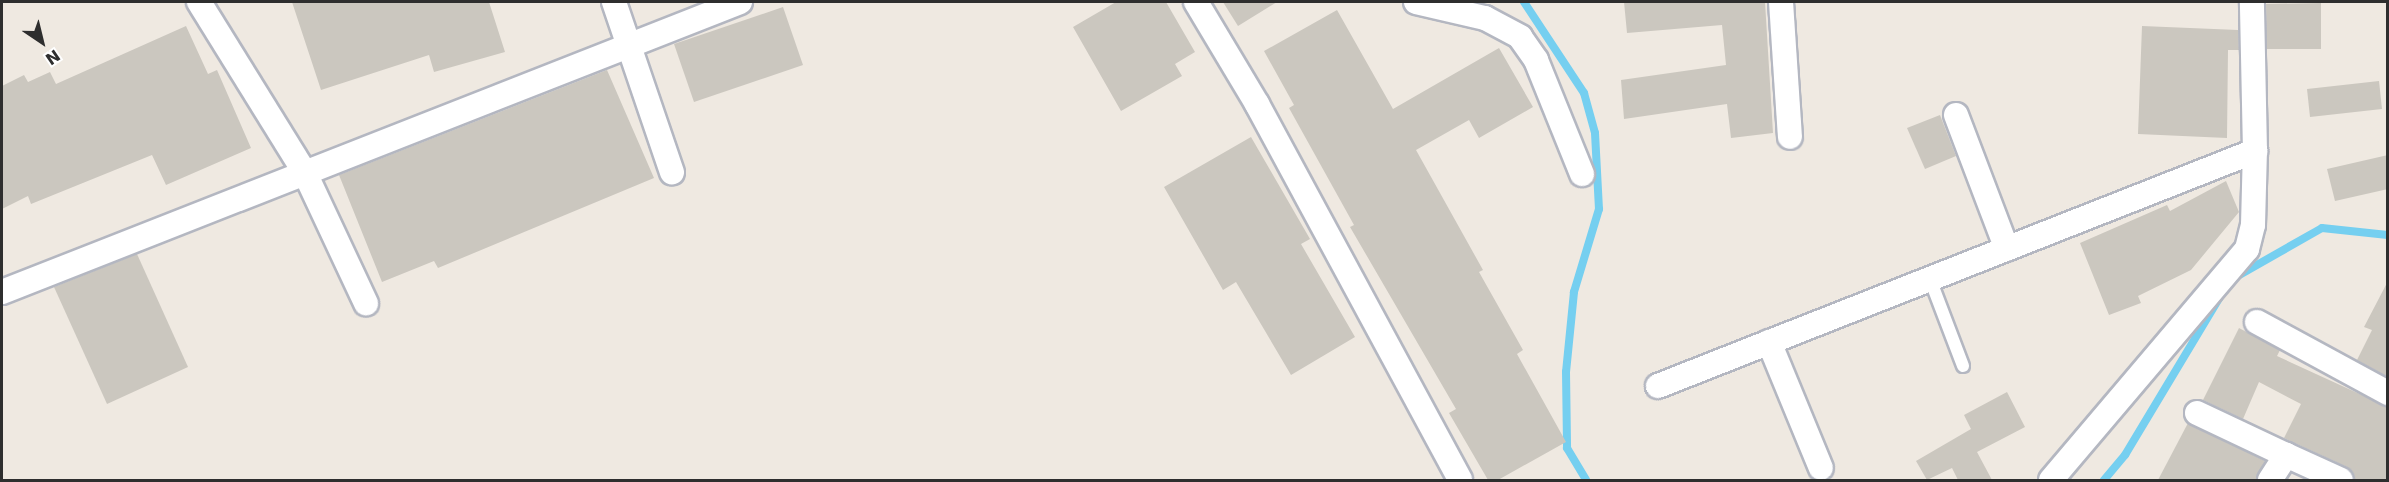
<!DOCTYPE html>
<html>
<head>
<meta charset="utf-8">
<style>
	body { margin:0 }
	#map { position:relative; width:2389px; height:482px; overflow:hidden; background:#efe9e1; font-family:"DejaVu Sans",sans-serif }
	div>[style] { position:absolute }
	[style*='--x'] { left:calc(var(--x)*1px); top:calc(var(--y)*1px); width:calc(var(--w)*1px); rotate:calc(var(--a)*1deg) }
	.stream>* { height:8px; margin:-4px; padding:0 4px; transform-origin:4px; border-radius:4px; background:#75cff0 }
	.building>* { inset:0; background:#cbc7bf }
	.roads { filter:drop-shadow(2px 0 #b4b7c1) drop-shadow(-2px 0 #b4b7c1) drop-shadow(0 2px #b4b7c1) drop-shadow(0 -2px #b4b7c1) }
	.lane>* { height:12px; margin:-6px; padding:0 6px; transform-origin:6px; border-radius:6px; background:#fff }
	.street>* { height:24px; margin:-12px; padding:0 12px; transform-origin:12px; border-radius:12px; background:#fff }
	span { translate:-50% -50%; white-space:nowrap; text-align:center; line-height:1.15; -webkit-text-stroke:4.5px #fff; paint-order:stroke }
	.frame { position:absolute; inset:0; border:3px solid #2e2e2e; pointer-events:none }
	.north { position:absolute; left:12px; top:12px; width:60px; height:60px; -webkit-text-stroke:4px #fff; paint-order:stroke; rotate:145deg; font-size:16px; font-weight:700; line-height:24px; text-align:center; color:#2e2e2e }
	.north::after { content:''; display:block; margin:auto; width:21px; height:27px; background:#2e2e2e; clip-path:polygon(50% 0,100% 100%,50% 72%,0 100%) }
</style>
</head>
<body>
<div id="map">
	<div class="stream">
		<div style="--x:1524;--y:2;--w:109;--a:56.6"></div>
		<div style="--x:1584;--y:93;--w:41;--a:74.6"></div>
		<div style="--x:1595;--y:133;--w:76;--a:87"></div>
		<div style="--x:1599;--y:209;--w:87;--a:106.8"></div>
		<div style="--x:1574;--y:292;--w:80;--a:95.7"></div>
		<div style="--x:1566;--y:372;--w:76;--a:89.2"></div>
		<div style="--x:1567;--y:448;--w:37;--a:59"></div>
		<div style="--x:2234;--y:278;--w:101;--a:-29.6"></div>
		<div style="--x:2322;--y:228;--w:66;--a:6.1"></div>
		<div style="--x:2104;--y:480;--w:33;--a:-50"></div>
		<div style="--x:2125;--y:455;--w:184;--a:-59"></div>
	</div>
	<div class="building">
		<div style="clip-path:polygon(292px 2px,489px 2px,505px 52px,434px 72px,429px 55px,321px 90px)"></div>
		<div style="clip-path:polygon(1116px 2px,1166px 2px,1195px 52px,1175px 64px,1182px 76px,1121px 111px,1073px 27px)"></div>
		<div style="clip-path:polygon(1223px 2px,1277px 2px,1238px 26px)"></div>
		<div style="clip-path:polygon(1624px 2px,1765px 2px,1773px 133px,1731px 138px,1727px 104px,1624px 119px,1621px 80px,1726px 65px,1722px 25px,1627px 33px)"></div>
		<div style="clip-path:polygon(2321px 3px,2321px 49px,2267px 49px,2266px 4px)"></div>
		<div style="clip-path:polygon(783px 7px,803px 65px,694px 102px,674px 44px)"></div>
		<div style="clip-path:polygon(1337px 10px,1393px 109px,1499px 48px,1533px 107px,1479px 138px,1469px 120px,1416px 150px,1483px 270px,1479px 272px,1523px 350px,1517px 354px,1566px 442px,1498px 480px,1488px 480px,1449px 413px,1456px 409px,1350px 227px,1354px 225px,1289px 108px,1294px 105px,1264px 51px)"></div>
		<div style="clip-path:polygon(186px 26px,208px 74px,217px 70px,251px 148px,166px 185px,152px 155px,31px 204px,28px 196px,2px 209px,2px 86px,24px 75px,28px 82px,50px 72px,56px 84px)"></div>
		<div style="clip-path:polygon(2142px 26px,2238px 30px,2239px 50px,2228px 50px,2227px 138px,2138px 134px)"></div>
		<div style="clip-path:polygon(607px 70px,654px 178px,438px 268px,434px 261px,382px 282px,339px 175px)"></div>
		<div style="clip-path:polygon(2379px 81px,2382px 109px,2310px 117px,2307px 89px)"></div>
		<div style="clip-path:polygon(1940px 115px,1956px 156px,1925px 169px,1907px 128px)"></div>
		<div style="clip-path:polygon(1251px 137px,1310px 239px,1301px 244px,1355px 337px,1291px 375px,1236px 282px,1223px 290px,1164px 187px)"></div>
		<div style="clip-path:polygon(2388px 155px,2388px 189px,2335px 201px,2327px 169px)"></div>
		<div style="clip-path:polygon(2226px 181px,2239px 212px,2191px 270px,2138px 296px,2141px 303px,2109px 315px,2080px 243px,2167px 205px,2170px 211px)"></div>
		<div style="clip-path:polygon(137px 254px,188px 367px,107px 404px,54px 287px)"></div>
		<div style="clip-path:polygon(2388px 281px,2388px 377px,2357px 360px,2372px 330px,2364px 327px)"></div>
		<div style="clip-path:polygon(2239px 328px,2280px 350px,2277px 356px,2388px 407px,2388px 480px,2355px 480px,2347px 467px,2284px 438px,2301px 404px,2259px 382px,2243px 419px,2203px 400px)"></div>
		<div style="clip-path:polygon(2007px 392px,2025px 427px,1977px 452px,1992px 480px,1958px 480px,1952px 468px,1927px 480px,1916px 461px,1971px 429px,1964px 415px)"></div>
		<div style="clip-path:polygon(2188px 423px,2265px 461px,2256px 480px,2158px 480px)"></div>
	</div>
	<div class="roads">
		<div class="lane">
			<div style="--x:1930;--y:279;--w:93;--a:69.2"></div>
		</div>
		<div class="street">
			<div style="--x:199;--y:2;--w:201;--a:58.2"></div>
			<div style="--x:305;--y:173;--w:144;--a:64.9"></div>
			<div style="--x:614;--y:2;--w:180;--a:71.2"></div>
			<div style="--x:1196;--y:2;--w:119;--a:59.1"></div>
			<div style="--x:1257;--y:104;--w:427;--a:61.6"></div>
			<div style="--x:1416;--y:2;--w:71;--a:13.1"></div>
			<div style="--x:1485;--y:18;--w:40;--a:28"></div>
			<div style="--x:1520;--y:37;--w:28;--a:55"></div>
			<div style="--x:1536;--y:60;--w:123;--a:68"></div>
			<div style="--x:1781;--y:2;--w:135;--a:86.2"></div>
			<div style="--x:1956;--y:115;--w:143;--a:69.2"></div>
			<div style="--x:2;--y:292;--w:793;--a:-21.45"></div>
			<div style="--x:2257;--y:322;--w:149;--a:28.5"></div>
			<div style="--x:1769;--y:342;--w:136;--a:67.6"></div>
			<div style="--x:1658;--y:386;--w:642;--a:-21.49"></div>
			<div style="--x:2197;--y:413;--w:98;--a:25.3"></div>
			<div style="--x:2051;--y:480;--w:303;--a:-49.7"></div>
			<div style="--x:2247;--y:249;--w:25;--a:-76"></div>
			<div style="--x:2253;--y:225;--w:74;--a:-88.5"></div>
			<div style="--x:2255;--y:151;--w:149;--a:-91.2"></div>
			<div style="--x:2270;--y:480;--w:30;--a:-57"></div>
			<div style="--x:2286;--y:455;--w:60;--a:24.4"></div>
		</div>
	</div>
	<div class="frame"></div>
	<div class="north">N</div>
</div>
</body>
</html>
